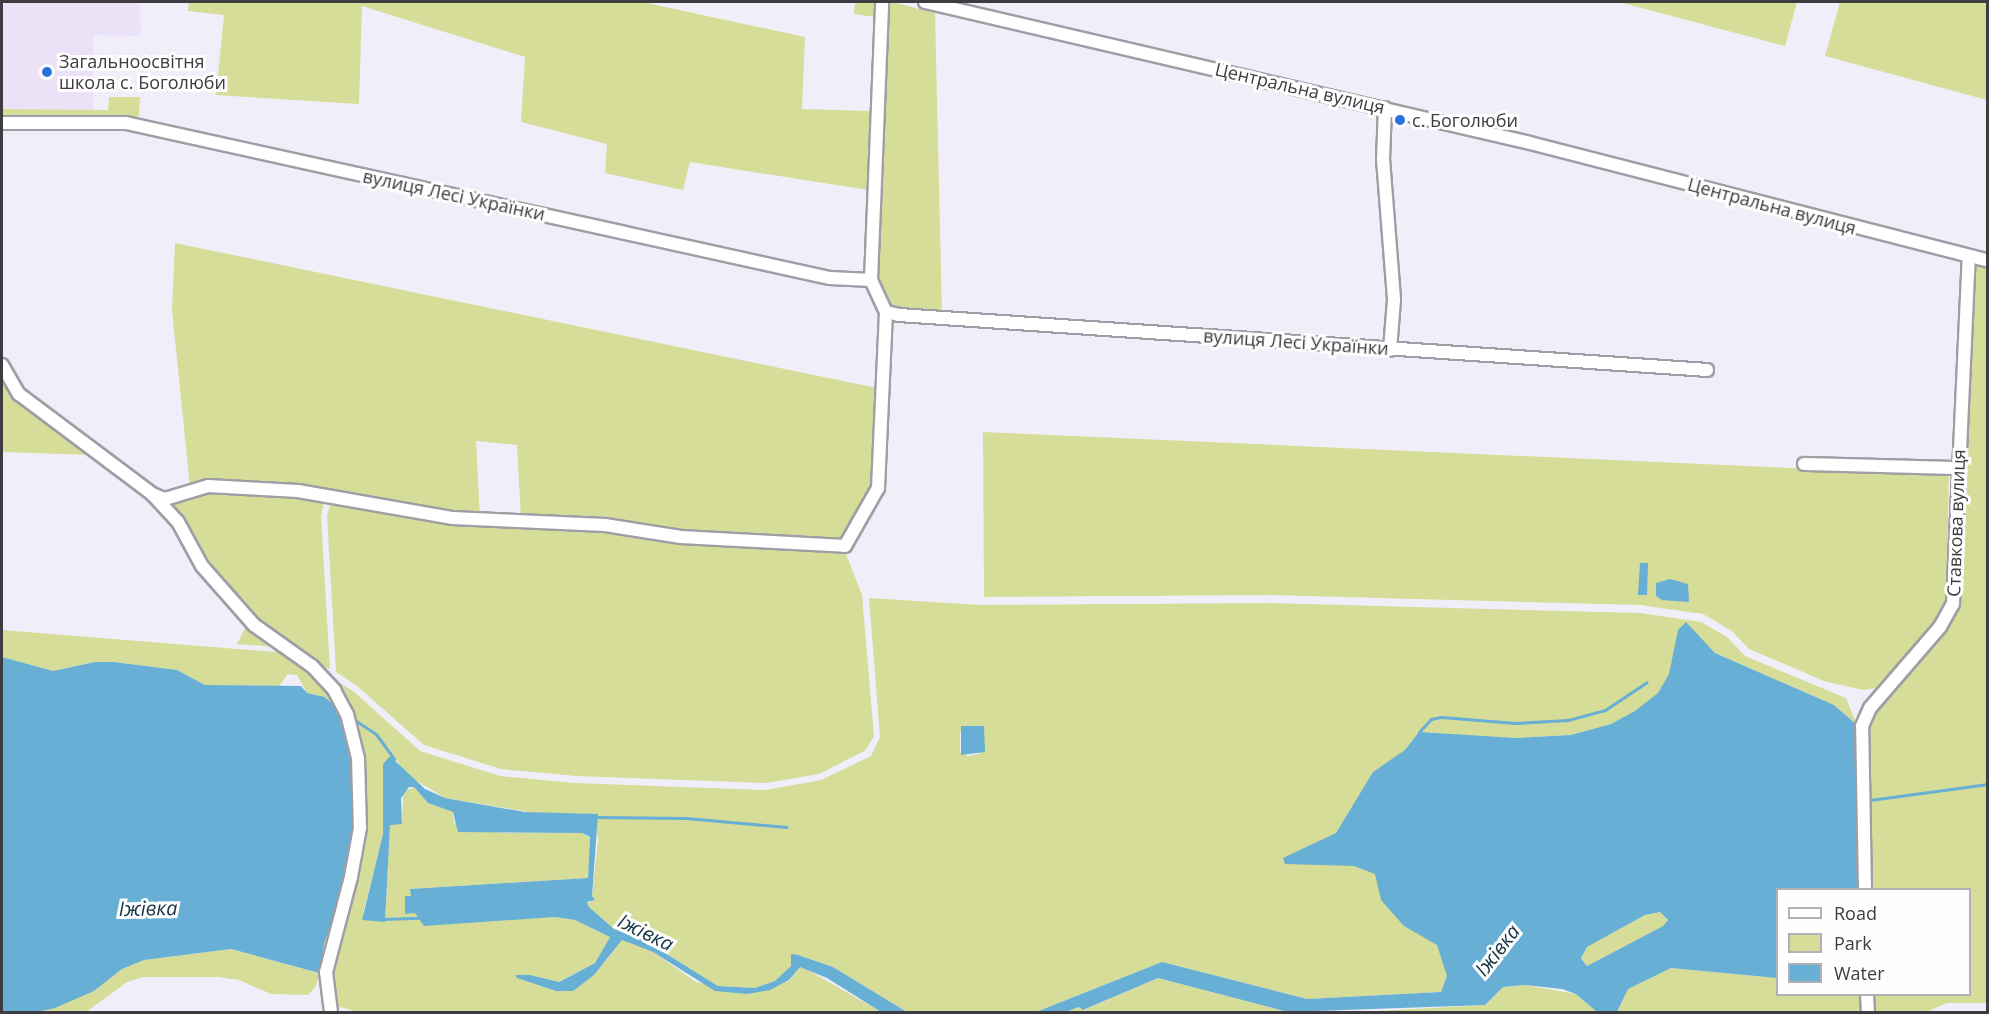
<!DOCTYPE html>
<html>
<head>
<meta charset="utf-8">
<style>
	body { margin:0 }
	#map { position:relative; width:1989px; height:1014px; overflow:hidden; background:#f0eff9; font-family:"Open Sans",sans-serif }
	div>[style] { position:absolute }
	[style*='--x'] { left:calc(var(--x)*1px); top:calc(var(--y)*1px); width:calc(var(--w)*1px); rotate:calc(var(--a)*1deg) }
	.education>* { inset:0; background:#ece2f7 }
	.green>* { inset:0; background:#d5dd98 }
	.water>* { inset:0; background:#67afd4 }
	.stream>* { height:3px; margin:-1.5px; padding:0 1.5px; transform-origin:1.5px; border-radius:1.5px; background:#67afd4 }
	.roads { filter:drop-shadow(2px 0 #9e9ea6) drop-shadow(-2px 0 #9e9ea6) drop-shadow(0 2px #9e9ea6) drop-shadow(0 -2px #9e9ea6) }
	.minor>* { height:12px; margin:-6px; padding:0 6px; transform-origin:6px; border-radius:6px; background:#fff }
	.dots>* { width:16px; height:16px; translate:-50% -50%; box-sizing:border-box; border:3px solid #fefefe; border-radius:50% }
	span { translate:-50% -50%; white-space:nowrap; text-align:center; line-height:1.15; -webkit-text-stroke:6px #fefefe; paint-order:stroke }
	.poi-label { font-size:18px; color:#3d3c40 }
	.left { translate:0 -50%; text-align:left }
	.street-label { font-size:18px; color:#3d3c40 }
	.water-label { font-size:20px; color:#143545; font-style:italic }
	.frame { position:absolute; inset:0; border:3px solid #3d3c40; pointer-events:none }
	.legend { position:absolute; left:1776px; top:888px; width:195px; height:108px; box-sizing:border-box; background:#fefefe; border:2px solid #b1b0b2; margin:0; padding:8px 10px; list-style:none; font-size:18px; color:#3d3c40 }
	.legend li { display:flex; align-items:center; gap:12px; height:30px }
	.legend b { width:30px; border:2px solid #b1b0b2 }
</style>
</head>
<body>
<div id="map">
	<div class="education">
		<div style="clip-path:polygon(2px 2px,140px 2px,141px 36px,93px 35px,93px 110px,2px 109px)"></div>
	</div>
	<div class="green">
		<div style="clip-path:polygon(189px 2px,642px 2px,805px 37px,802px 109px,870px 111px,868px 190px,690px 162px,683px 190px,605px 173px,607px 144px,521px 122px,525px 57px,362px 6px,359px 104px,216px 95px,224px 15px,188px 11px)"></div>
		<div style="clip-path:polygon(855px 2px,876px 2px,875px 17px,854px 14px)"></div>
		<div style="clip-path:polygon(892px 2px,935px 13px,942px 315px,894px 310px,882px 299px,874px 276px,885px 13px)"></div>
		<div style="clip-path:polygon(1619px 2px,1797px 2px,1785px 46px)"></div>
		<div style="clip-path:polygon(1840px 2px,1987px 2px,1987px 100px,1825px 56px)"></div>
		<div style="clip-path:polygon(109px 97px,140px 97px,139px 115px,135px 119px,2px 117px,2px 109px,108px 110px)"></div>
		<div style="clip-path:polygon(175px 243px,877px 388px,874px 486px,844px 543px,521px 520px,517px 445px,476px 441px,480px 517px,329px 494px,190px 487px,172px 310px)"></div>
		<div style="clip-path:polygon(1974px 265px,1987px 268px,1987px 1003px,1947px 1003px,1926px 1012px,1873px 1012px,1873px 995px,1970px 994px,1970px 890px,1871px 889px,1868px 728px,1875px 712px,1946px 632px,1959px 607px)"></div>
		<div style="clip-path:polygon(2px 375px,93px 455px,2px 452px)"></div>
		<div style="clip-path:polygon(983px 432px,1949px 475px,1946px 601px,1934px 623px,1877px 688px,1863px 690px,1824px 681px,1749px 649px,1732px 631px,1703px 614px,1640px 605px,1268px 595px,984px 597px)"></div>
		<div style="clip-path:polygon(208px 490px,324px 500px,321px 516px,330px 669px,314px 664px,275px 639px,204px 565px,165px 502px)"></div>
		<div style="clip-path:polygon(331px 501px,846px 554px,862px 595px,874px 736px,866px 750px,819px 774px,766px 783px,576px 776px,501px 769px,424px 745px,357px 686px,336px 672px,327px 516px)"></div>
		<div style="clip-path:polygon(evenodd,869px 598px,981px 605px,1268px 603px,1640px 613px,1701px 622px,1727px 637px,1745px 656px,1846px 698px,1857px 725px,1834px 705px,1715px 653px,1686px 623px,1685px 673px,1636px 711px,1611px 724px,1571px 735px,1516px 738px,1474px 971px,1441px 992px,1307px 999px,1162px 962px,1036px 1012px,907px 1012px,833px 967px,798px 955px,791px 955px,791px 966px,776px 981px,755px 988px,718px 986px,644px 940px,614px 929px,589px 907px,587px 903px,595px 900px,592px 896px,598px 839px,595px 823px,445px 798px,407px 775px,394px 757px,383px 834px,363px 913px,385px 922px,390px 824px,402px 824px,403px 792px,414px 787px,428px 803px,453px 812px,454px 823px,503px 833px,582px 833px,590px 838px,588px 878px,410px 889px,419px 919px,555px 917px,575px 920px,610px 937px,595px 963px,558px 982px,530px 975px,517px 978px,556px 991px,605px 962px,622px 940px,653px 952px,696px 982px,747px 994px,789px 981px,800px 967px,806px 969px,881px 1012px,357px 1012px,337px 1006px,332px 970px,362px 758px,326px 675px,353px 691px,420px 751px,500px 776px,575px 783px,766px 790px,821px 780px,871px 756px,880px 737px,869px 598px,960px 731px,982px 753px,968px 756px,960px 752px,960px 731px)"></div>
		<div style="clip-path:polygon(248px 623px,276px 647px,237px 644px)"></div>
		<div style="clip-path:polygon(2px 630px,288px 653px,331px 692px,344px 715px,325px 697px,307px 693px,297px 675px,288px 674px,279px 686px,205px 685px,177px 670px,114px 662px,95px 662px,53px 671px,2px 657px)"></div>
		<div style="clip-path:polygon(1660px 912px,1668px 920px,1663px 926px,1587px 966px,1581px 957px,1587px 947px,1645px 915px)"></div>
		<div style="clip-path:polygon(331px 921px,316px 986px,308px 995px,271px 994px,239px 980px,218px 977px,143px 977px,127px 982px,86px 1012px,37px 1012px,94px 991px,122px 969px,144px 960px,231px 949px,318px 973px,313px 958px)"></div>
		<div style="clip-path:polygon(1671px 968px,1777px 978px,1778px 994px,1863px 995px,1863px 1012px,1617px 1012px,1628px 989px)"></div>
		<div style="clip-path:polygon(1158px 978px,1288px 1012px,1065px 1012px,1079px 1007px,1084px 1010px)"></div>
		<div style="clip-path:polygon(1525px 985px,1576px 994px,1597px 1012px,1360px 1012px,1485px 1005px,1503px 987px)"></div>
	</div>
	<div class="water">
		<div style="clip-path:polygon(1640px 563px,1648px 563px,1647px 595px,1638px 595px)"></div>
		<div style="clip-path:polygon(1670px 579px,1688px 584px,1689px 602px,1662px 600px,1656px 596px,1656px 583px)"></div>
		<div style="clip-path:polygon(evenodd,1686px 622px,1715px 653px,1834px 705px,1857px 725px,1861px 889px,1778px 890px,1777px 978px,1671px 968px,1628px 989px,1617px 1012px,1597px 1012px,1576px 994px,1562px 989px,1525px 985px,1503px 987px,1485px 1005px,1288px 1012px,1158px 978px,1083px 1010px,1079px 1007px,1065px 1012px,1036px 1012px,1162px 962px,1307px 999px,1441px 992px,1447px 976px,1437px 945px,1404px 926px,1381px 900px,1375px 874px,1354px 866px,1285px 864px,1283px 858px,1336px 833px,1373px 772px,1405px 750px,1419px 732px,1516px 738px,1571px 735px,1611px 724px,1635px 711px,1658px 693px,1669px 674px,1678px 630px,1686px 622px,1660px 912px,1668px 920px,1663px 926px,1587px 966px,1581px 958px,1587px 947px,1645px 915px,1660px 912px)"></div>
		<div style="clip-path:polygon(2px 657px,53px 671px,95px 662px,114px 662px,177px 670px,205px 685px,301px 686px,307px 693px,325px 697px,344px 715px,355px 759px,356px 828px,348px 876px,324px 943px,319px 973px,231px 949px,144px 960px,122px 969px,94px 991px,55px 1008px,37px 1012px,2px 1012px)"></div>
		<div style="clip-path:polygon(961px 726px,984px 726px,985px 752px,961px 755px)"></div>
		<div style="clip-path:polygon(390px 756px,425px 789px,445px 798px,525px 812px,598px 814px,592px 896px,595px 900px,587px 902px,589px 907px,614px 929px,644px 940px,718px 986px,755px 988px,775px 981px,791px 966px,791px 954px,798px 955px,833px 967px,907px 1012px,881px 1012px,827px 978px,800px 967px,789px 980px,770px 990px,747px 994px,715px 991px,653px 952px,622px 940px,594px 975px,573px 991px,556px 991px,517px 978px,515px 975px,530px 975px,559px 982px,595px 963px,610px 937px,575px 920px,555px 917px,424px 926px,415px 913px,405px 914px,405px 896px,411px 896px,410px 889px,588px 878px,590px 837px,582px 833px,458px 832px,453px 812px,428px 803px,414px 787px,409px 787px,401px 798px,402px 824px,390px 825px,385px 922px,362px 920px,383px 834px,383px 764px)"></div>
	</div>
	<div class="stream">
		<div style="--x:353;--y:719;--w:27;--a:33"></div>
		<div style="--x:376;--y:734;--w:31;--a:54"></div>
		<div style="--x:1419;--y:732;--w:18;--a:-47"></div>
		<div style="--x:1431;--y:719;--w:10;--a:-11"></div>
		<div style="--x:1441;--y:717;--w:75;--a:4.6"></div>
		<div style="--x:1516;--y:723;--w:52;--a:-3.3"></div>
		<div style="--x:1568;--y:720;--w:38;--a:-15"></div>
		<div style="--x:1605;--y:710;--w:50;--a:-33.7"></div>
		<div style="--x:1870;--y:800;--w:119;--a:-7.7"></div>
		<div style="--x:595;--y:817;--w:91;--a:0.6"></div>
		<div style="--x:686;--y:818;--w:101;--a:5.1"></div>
		<div style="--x:382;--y:919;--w:38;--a:-2"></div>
	</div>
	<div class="roads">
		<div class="minor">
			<div style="--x:925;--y:2;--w:621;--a:13.12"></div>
			<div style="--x:1530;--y:143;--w:473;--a:14.4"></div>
			<div style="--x:1385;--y:108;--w:51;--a:92.2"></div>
			<div style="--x:1383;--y:159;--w:141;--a:85.5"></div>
			<div style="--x:1394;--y:300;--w:50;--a:94.6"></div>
			<div style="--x:2;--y:123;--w:124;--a:0"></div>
			<div style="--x:126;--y:123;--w:721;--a:12.42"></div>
			<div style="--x:830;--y:278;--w:41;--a:2.8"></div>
			<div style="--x:871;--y:280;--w:35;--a:65"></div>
			<div style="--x:886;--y:312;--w:13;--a:13"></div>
			<div style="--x:899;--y:315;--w:810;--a:3.89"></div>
			<div style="--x:871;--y:280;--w:278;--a:-87.7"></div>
			<div style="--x:2;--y:365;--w:34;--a:60"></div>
			<div style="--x:19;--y:394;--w:166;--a:36.9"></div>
			<div style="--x:152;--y:494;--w:38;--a:47"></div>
			<div style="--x:178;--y:522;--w:50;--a:61.4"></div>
			<div style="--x:202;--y:566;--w:79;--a:48.6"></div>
			<div style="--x:254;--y:625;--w:71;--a:35.3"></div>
			<div style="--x:312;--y:666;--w:33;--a:47"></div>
			<div style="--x:334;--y:690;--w:27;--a:62"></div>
			<div style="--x:347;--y:714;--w:45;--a:76"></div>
			<div style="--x:358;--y:758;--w:70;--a:88.4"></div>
			<div style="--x:360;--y:828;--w:50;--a:100.4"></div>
			<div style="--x:351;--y:877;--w:98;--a:104.7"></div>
			<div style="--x:326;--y:972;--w:40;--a:82.9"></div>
			<div style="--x:1804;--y:464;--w:153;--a:1.5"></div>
			<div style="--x:152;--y:494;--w:14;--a:21"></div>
			<div style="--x:165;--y:499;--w:45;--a:-16.8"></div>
			<div style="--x:208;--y:486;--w:90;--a:3.2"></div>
			<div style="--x:298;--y:491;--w:156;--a:9.9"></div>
			<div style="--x:452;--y:518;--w:153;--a:2.6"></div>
			<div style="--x:605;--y:525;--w:77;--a:9"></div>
			<div style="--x:681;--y:537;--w:164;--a:3.1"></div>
			<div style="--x:845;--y:546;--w:67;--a:-60.4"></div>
			<div style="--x:878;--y:488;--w:176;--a:-87.4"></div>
			<div style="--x:1865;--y:890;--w:164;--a:-91"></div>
			<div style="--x:1862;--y:726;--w:20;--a:-66"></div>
			<div style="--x:1870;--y:708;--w:107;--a:-49.2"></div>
			<div style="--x:1940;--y:627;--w:26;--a:-61"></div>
			<div style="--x:1953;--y:604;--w:347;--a:-87.4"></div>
			<div style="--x:1867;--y:994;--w:18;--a:87"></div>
		</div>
	</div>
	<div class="dots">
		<div style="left:47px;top:72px;background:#2872dd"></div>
		<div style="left:1400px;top:120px;background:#2872dd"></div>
	</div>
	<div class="poi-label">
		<span class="left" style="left:59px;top:72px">Загальноосвітня<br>школа с. Боголюби</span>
		<span class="left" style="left:1412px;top:120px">с. Боголюби</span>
	</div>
	<div class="street-label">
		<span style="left:1300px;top:88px;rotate:13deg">Центральна вулиця</span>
		<span style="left:454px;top:195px;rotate:12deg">вулиця Лесі Українки</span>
		<span style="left:1772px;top:206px;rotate:15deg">Центральна вулиця</span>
		<span style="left:1296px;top:342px;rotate:4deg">вулиця Лесі Українки</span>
		<span style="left:1956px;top:523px;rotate:-88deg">Ставкова вулиця</span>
	</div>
	<div class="water-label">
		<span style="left:148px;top:908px;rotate:-1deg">Іжівка</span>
		<span style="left:646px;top:932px;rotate:26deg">Іжівка</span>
		<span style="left:1497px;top:950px;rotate:-52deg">Іжівка</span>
	</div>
	<div class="frame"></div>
	<ul class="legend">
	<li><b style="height:8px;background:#fff"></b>Road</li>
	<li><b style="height:16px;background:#d5dd98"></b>Park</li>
	<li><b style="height:16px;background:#67afd4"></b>Water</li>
	</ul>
</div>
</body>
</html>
